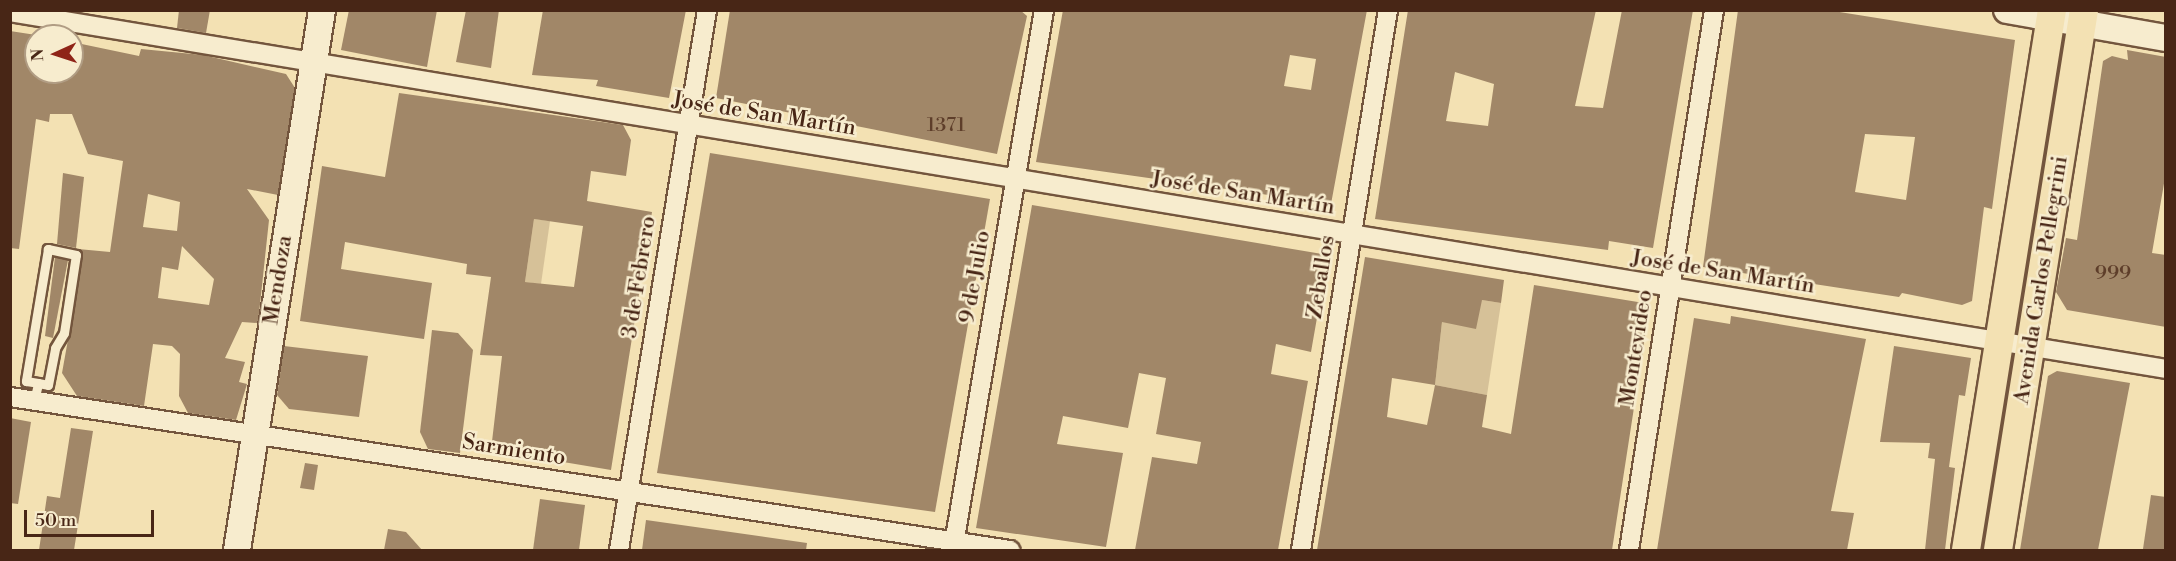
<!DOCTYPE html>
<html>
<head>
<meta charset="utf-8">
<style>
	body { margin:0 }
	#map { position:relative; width:2176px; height:561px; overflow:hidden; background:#f3e1b3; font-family:"Libre Bodoni",serif }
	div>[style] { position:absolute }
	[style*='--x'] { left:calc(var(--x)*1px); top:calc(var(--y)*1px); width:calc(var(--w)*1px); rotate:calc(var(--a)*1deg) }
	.green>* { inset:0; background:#d6c198 }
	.building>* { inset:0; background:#a18768 }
	.roads { filter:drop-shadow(2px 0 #73553d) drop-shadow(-2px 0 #73553d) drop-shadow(0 2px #73553d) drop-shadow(0 -2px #73553d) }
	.lane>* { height:9px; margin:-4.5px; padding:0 4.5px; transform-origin:4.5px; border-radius:4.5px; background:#f7ecce }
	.street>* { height:18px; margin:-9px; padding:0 9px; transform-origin:9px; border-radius:9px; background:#f7ecce }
	.secondary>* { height:26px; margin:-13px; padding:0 13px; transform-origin:13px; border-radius:13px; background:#f7ecce }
	.primary>* { height:28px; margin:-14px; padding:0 14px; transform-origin:14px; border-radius:14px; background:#f3e1b3 }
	span { translate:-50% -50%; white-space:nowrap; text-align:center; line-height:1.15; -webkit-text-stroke:5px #f7ecce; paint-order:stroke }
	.number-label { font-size:20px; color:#5e3e2a }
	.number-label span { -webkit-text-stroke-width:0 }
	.street-label { font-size:22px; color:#482616 }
	.frame { position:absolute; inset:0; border:12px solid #482616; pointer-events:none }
	.north { position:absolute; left:24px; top:24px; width:60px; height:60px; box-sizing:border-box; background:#f7ecce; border:2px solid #b19d84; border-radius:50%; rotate:267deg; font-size:16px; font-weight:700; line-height:24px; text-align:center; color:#482616 }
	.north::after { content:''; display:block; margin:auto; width:21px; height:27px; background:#8f2418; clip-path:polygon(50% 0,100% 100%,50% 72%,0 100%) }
	.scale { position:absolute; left:24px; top:510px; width:130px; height:27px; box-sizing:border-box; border:3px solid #482616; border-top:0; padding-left:8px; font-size:18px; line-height:21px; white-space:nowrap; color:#482616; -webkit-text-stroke:4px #f7ecce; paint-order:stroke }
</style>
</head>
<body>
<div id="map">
	<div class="green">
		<div style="clip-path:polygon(534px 219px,550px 221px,541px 284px,525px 282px)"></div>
		<div style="clip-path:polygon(1482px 300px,1501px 303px,1487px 395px,1435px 385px,1442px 322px)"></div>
	</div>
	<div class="building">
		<div style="clip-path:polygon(179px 10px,210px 10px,206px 33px,177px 28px)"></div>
		<div style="clip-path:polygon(349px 10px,437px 10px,427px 67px,341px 50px)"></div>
		<div style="clip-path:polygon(466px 10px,499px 10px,491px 68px,456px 62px)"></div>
		<div style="clip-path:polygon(543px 10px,686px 10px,669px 98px,596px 86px,598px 80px,532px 75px)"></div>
		<div style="clip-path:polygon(730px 10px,1020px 10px,1027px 16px,997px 154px,716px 98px)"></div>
		<div style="clip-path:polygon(evenodd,1063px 10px,1367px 10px,1331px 204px,1036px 162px,1063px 10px,1290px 55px,1316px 59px,1311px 90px,1284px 86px,1290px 55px)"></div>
		<div style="clip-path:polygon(evenodd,1408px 10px,1596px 10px,1575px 106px,1603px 108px,1622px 10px,1693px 10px,1653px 248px,1609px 241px,1608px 250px,1375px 219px,1408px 10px,1455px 72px,1494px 84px,1488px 126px,1446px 121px,1455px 72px)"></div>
		<div style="clip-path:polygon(evenodd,1738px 10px,1827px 10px,2015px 40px,1992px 209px,1984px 207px,1972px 301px,1962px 305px,1902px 293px,1899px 297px,1703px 267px,1738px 10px,1865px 134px,1915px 137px,1906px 200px,1855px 192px,1865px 134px)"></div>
		<div style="clip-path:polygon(evenodd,10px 31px,36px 35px,36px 72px,72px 72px,72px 42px,139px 56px,141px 49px,203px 55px,286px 74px,295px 88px,278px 195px,247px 189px,269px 220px,258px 323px,242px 322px,225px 358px,245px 362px,239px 382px,247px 384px,236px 420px,188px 413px,179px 396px,180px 354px,172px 346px,153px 344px,144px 406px,77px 396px,62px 373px,83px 256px,78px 249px,110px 252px,123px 161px,88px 154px,72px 114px,50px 114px,49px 122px,36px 119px,19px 249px,10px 248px,10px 31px,148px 194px,180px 202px,177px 231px,143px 227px,148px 194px,10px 31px,182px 246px,214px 279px,209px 305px,158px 298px,162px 267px,178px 270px,182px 246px)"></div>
		<div style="clip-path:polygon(2127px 50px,2166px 57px,2166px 172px,2152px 253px,2166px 255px,2166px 327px,2067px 310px,2056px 292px,2066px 238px,2077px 240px,2103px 61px,2112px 56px,2128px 60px)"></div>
		<div style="clip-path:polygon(evenodd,399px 93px,623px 125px,631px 140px,626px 176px,591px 171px,587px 201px,652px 212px,611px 470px,491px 450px,502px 356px,480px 355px,491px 277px,466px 274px,467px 264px,345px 242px,341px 269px,432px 283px,424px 339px,300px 321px,322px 166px,385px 177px,399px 93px,534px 219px,583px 226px,574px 287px,525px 282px,534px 219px)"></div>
		<div style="clip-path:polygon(710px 153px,990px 199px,935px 512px,657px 473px)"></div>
		<div style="clip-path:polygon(63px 173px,84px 177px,76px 248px,57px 244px)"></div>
		<div style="clip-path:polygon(1032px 205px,1328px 255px,1311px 352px,1276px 344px,1271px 374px,1308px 381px,1278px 550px,1135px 550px,1152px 457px,1197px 464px,1201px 442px,1156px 434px,1166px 378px,1139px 373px,1128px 428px,1063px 416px,1057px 444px,1123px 453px,1106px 547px,976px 528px)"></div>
		<div style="clip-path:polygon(55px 257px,68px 260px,53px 338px,45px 336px)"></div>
		<div style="clip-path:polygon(evenodd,1365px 257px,1504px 280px,1501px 303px,1482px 300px,1476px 329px,1442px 322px,1435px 385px,1487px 395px,1482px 427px,1511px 434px,1534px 285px,1650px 304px,1612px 550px,1317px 550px,1365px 257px,1392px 378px,1435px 385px,1427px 425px,1387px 417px,1392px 378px)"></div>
		<div style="clip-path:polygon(1731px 316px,1866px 339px,1831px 511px,1854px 513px,1847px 550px,1657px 550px,1694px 318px,1730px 324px)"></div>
		<div style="clip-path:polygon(432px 330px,458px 333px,473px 350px,460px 453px,428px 449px,420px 432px)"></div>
		<div style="clip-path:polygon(284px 346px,368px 356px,359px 417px,289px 409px,277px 395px)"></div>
		<div style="clip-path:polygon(1894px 346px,1971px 358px,1965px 396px,1959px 395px,1949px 467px,1955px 468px,1945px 550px,1925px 550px,1935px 459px,1928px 458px,1930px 443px,1880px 442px)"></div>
		<div style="clip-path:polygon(2057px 371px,2130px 383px,2098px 550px,2020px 550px,2048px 376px)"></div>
		<div style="clip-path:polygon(10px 418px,31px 422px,18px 504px,10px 503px)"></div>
		<div style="clip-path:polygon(71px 428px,93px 431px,74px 550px,39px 550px,47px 496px,60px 498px)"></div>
		<div style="clip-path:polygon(305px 463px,318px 465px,314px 490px,300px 488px)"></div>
		<div style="clip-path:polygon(2151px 495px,2166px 497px,2166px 550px,2143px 549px)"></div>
		<div style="clip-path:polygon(540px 499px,585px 505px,579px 550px,533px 550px)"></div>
		<div style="clip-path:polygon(646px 520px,807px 543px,806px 550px,642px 550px)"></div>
		<div style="clip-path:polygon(388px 529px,406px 532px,422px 550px,384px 550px)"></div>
	</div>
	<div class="roads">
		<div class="lane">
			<div style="--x:34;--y:401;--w:18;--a:-77"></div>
			<div style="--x:38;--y:383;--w:10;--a:11"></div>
			<div style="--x:48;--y:385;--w:38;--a:-79"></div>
			<div style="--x:55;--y:348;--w:17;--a:-59"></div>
			<div style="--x:64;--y:333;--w:79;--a:-81.3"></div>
			<div style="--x:76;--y:255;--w:29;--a:-168"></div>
			<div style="--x:48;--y:249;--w:134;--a:99.5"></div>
			<div style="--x:26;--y:381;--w:12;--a:9"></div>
		</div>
		<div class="street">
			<div style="--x:10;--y:12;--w:2185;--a:9.4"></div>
			<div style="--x:10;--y:397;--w:1012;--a:8.7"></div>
			<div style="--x:619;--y:550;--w:547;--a:-80.74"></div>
			<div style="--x:953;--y:550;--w:548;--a:-80.43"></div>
			<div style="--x:1301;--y:550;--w:547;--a:-80.85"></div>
			<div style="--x:1629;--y:550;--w:547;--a:-81.05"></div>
		</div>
		<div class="secondary">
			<div style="--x:2007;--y:10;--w:161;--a:10"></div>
			<div style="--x:237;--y:550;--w:547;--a:-81.05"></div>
		</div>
		<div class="primary">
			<div style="--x:1966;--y:550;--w:547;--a:-80.95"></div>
			<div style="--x:1998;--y:550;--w:547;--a:-80.95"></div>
		</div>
	</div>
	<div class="number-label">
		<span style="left:946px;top:125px">1371</span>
		<span style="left:2113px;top:273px">999</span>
	</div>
	<div class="street-label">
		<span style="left:764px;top:114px;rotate:9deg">José de San Martín</span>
		<span style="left:1243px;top:193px;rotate:9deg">José de San Martín</span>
		<span style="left:1723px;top:272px;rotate:9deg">José de San Martín</span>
		<span style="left:639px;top:277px;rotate:-81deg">3 de Febrero</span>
		<span style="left:975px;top:277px;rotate:-80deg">9 de Julio</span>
		<span style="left:1321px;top:277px;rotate:-81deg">Zeballos</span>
		<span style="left:278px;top:280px;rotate:-81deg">Mendoza</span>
		<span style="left:2041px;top:280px;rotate:-81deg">Avenida Carlos Pellegrini</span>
		<span style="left:1636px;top:348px;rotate:-81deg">Montevideo</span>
		<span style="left:514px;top:450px;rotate:9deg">Sarmiento</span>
	</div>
	<div class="frame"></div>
	<div class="north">N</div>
	<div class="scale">50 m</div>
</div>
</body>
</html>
